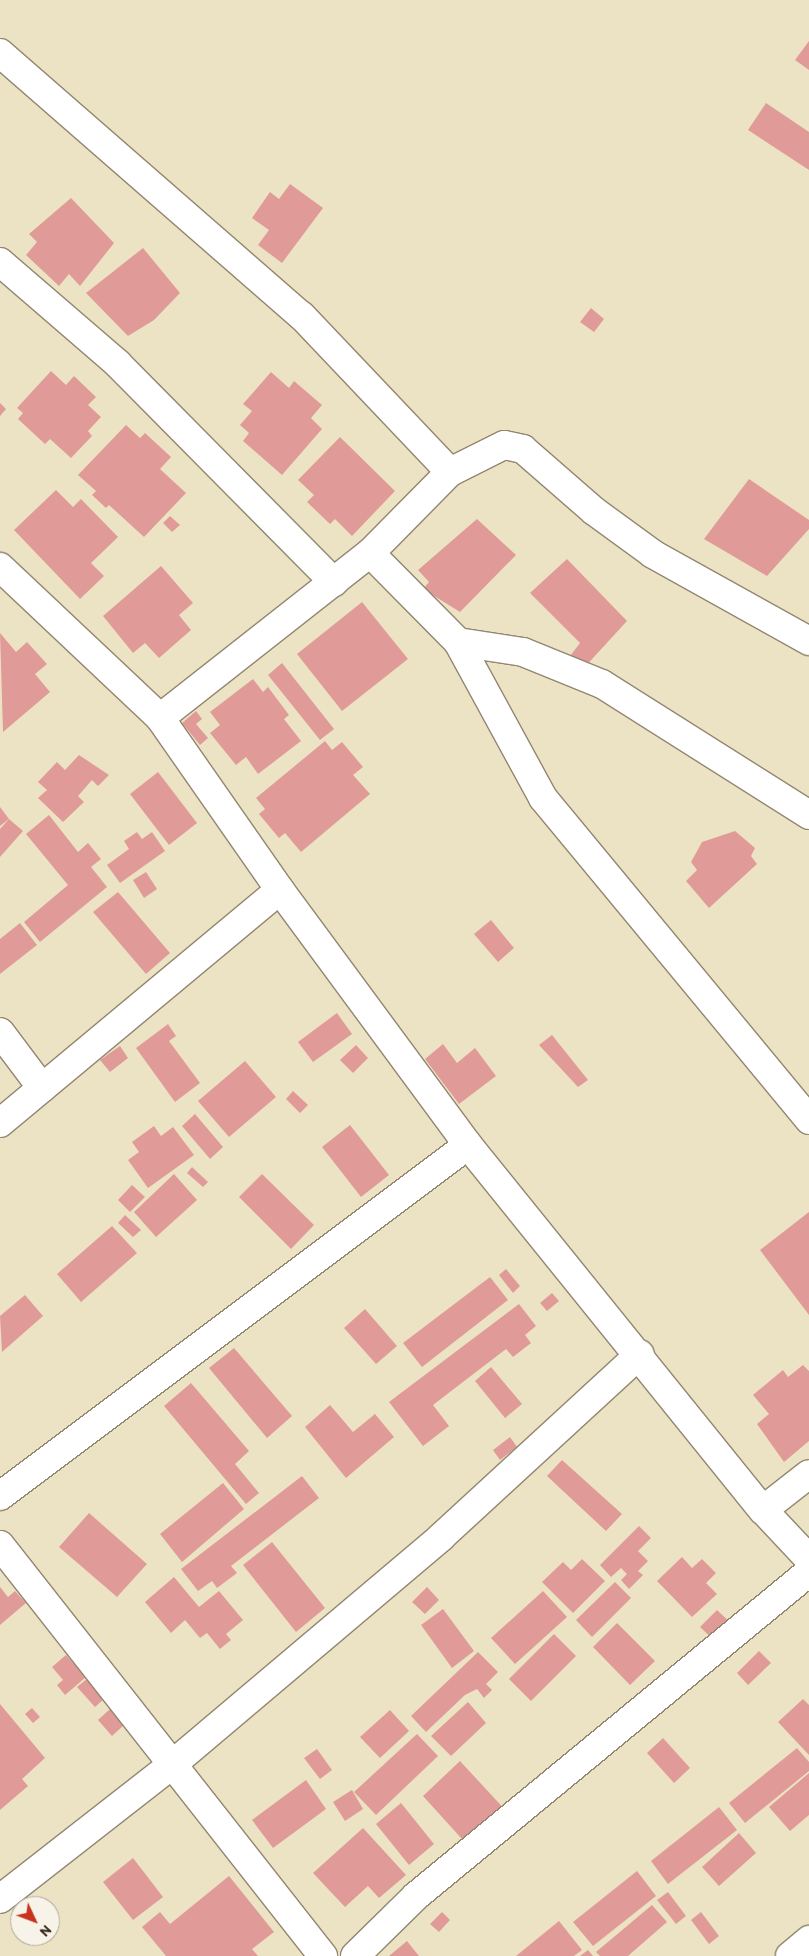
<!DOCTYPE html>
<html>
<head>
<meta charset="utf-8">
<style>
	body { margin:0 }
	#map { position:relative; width:809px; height:1956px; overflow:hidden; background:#ece3c4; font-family:Itim,sans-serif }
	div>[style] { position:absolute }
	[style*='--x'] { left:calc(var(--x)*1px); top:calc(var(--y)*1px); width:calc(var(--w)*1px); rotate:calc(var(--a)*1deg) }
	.building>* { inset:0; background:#e09b99 }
	.roads { filter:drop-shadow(1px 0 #948671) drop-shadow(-1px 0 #948671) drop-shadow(0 1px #948671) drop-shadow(0 -1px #948671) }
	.minor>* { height:28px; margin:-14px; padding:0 14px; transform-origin:14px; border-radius:14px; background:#fff }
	span { translate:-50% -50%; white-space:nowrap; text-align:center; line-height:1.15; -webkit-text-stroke:4.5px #f7f3e8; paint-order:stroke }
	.north { position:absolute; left:10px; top:1896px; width:50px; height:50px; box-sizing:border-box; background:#f7f3e8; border:1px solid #aca397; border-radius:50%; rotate:133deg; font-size:14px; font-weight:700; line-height:20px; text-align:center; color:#3b2a1e }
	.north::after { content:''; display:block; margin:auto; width:18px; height:22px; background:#c8321e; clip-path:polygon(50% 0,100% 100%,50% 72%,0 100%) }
</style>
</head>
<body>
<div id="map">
	<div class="building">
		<div style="clip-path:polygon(809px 41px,809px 70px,795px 60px)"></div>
		<div style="clip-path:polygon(766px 103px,809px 132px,809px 170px,748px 130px)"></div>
		<div style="clip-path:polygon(290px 184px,323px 208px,282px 263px,258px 245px,269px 230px,252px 218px,270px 192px,279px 199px)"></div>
		<div style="clip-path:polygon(71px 198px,114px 243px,80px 286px,69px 274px,59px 286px,26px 255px,37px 242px,29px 234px)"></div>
		<div style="clip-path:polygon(143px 248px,180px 293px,154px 320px,128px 336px,86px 293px)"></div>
		<div style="clip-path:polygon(591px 308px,604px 319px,594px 332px,580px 322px)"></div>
		<div style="clip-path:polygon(51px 371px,66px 385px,74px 376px,96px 397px,88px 405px,101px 417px,88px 431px,92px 436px,71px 458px,50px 439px,45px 444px,18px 419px,23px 413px,17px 408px)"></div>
		<div style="clip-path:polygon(271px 372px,289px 388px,294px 381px,322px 405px,311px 418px,322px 429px,282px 475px,243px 441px,249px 433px,240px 425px,252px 411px,243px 404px)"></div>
		<div style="clip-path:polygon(0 403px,6px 409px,0 416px)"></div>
		<div style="clip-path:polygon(126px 425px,140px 438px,145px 433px,171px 457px,160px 469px,186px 493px,144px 537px,109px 505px,106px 508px,92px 495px,96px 491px,78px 475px)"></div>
		<div style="clip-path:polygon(340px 437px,395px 491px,352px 536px,335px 519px,330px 524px,307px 502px,314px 495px,298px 480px)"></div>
		<div style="clip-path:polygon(749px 479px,809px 520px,809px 529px,767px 576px,704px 539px)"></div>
		<div style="clip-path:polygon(56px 490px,73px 507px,81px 499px,118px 537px,91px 563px,104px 576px,80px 599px,14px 530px)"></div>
		<div style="clip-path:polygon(170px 516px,180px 525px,172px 532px,163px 523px)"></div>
		<div style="clip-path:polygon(477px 519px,516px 555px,460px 612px,423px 589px,429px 582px,418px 570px)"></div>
		<div style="clip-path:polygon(567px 559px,627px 621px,582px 670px,567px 660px,580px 643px,530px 593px)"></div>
		<div style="clip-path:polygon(161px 566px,193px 603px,179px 615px,191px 630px,159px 658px,145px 643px,133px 653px,103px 616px)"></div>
		<div style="clip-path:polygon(362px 602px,408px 659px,342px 711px,297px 654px)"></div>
		<div style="clip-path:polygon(0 633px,16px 652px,27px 642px,47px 664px,35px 674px,50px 692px,3px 732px)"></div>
		<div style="clip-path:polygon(282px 663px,334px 729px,320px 740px,268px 675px)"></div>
		<div style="clip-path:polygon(253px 679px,263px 692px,268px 687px,289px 715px,284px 719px,301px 741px,258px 774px,246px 757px,236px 765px,210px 733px,220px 725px,210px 712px)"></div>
		<div style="clip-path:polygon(196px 711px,202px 719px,196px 724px,208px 738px,200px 745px,182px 723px)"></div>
		<div style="clip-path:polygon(325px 741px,332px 750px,342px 742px,363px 767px,353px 775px,370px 794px,301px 852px,285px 833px,279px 838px,259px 814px,265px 809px,256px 798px)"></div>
		<div style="clip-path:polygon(79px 755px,109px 775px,98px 786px,92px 780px,78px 796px,84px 802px,63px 822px,38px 798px,47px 790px,38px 782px,57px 762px,65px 770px)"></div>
		<div style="clip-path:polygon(158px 772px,197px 823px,169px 845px,130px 794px)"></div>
		<div style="clip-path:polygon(0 807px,9px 819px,0 826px)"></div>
		<div style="clip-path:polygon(49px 815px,78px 852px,88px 843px,101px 859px,91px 867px,107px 887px,40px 942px,24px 922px,68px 885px,26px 834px)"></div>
		<div style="clip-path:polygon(9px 819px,23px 831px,0 857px,0 829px)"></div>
		<div style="clip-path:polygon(735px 831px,755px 848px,751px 856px,757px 864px,709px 908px,686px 881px,697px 870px,691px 862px,702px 842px)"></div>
		<div style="clip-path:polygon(137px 832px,142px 839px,152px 832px,165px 851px,120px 883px,107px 865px,129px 849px,124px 841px)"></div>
		<div style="clip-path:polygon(146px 872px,157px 889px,144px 898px,133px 880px)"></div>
		<div style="clip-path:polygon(118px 892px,170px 953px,146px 974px,93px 912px)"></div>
		<div style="clip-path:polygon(491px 920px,514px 948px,498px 962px,474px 934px)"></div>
		<div style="clip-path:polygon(20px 923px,37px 945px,0 974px,0 939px)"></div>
		<div style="clip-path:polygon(337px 1013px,352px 1034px,313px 1062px,298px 1042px)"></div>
		<div style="clip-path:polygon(168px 1024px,176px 1036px,169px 1041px,200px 1083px,175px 1102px,136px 1048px)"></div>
		<div style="clip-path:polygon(552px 1035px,588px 1080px,578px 1087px,539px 1045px)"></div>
		<div style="clip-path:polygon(443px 1044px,457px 1063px,475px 1048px,496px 1076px,459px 1104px,425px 1059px)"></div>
		<div style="clip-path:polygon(356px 1045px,368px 1058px,353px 1073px,340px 1060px)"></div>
		<div style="clip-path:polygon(120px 1046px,128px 1058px,110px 1072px,100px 1060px)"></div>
		<div style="clip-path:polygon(245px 1061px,276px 1097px,229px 1137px,198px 1101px)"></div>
		<div style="clip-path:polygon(293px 1091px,308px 1105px,300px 1113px,286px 1099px)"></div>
		<div style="clip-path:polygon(195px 1114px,223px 1147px,210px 1159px,182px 1126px)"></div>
		<div style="clip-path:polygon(350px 1125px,389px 1175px,361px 1197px,322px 1147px)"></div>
		<div style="clip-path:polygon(154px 1126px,161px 1136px,173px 1127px,194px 1155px,148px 1188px,128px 1160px,139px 1152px,132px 1142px)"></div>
		<div style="clip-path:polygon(192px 1167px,208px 1182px,203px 1187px,187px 1173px)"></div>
		<div style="clip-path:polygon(174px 1174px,197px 1200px,156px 1237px,134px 1212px)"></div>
		<div style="clip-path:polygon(262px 1174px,314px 1225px,291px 1249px,239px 1197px)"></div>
		<div style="clip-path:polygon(132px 1185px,145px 1197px,130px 1212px,118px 1200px)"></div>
		<div style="clip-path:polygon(809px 1212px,809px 1315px,760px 1250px)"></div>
		<div style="clip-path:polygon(125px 1215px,141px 1230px,133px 1237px,118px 1223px)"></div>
		<div style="clip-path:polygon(112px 1226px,137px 1253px,81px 1302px,57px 1274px)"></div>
		<div style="clip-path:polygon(506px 1269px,520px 1286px,513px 1293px,499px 1275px)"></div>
		<div style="clip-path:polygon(490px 1277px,508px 1300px,422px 1367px,403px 1343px)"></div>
		<div style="clip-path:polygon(552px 1293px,559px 1301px,547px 1311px,540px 1303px)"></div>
		<div style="clip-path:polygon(25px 1295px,43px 1316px,2px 1352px,0 1316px)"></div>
		<div style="clip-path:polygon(519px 1304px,536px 1326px,525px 1335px,531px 1343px,513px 1357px,506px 1349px,433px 1405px,449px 1426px,423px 1446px,389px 1402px)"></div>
		<div style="clip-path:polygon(365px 1309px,397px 1346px,376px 1364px,344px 1328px)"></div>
		<div style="clip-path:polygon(234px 1348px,292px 1416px,267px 1438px,209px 1368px)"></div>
		<div style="clip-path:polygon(803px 1365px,809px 1371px,809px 1441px,784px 1462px,757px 1424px,769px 1414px,753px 1395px,783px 1370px,788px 1377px)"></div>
		<div style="clip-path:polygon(491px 1367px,522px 1404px,505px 1418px,475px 1381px)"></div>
		<div style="clip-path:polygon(191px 1383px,249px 1451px,235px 1464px,259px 1493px,246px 1504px,164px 1406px)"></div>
		<div style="clip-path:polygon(330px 1405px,353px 1432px,375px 1414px,394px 1437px,346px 1478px,305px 1427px)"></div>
		<div style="clip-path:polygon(510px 1437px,517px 1447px,500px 1460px,493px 1450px)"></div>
		<div style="clip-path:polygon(562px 1460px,622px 1514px,606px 1531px,547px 1476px)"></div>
		<div style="clip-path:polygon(302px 1476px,319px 1498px,231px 1566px,237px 1573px,217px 1588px,212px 1581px,198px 1591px,181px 1569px)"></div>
		<div style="clip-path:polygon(223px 1483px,244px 1509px,182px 1562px,160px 1534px)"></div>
		<div style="clip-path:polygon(89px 1513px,147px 1564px,117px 1597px,59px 1547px)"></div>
		<div style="clip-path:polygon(639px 1526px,651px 1538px,638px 1551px,648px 1561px,638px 1571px,643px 1575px,629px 1589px,621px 1580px,627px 1574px,621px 1568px,611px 1577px,600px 1565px)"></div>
		<div style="clip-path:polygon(272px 1542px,325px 1608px,296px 1632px,243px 1565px)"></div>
		<div style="clip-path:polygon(682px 1557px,692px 1568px,702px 1559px,716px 1573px,706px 1583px,717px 1594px,692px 1617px,657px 1581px)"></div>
		<div style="clip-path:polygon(582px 1559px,605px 1581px,573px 1613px,542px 1582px,563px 1562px,571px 1570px)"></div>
		<div style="clip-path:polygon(174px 1577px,199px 1607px,219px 1591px,243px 1620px,226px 1634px,231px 1640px,220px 1649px,207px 1633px,200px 1638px,185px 1620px,171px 1633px,145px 1602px)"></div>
		<div style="clip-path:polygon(615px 1582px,631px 1598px,592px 1637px,576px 1620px)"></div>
		<div style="clip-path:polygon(0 1587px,8px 1597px,15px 1591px,26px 1603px,0 1625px)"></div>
		<div style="clip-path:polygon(427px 1587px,439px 1600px,425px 1614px,412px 1602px)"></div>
		<div style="clip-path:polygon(543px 1591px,567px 1617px,515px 1664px,491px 1638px)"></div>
		<div style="clip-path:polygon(443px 1609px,474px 1651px,452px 1668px,421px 1625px)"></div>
		<div style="clip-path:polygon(717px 1610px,733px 1625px,716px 1642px,700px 1627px)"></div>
		<div style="clip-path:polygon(617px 1623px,655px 1661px,630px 1685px,593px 1647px)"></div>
		<div style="clip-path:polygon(554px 1634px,576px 1656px,531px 1701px,509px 1679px)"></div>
		<div style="clip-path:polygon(759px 1651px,771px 1663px,748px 1685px,737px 1673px)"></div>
		<div style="clip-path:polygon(478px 1652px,498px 1672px,486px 1684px,492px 1690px,484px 1698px,477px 1689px,465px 1695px,426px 1732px,411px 1716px)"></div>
		<div style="clip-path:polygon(66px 1655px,86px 1677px,65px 1695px,57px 1685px,63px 1680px,52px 1667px)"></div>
		<div style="clip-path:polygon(88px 1678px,105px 1698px,95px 1707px,77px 1687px)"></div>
		<div style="clip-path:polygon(803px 1699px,809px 1705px,809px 1755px,778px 1722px)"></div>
		<div style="clip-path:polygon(468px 1702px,486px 1723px,451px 1756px,431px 1736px)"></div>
		<div style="clip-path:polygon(0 1704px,45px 1758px,22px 1779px,28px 1786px,0 1810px)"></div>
		<div style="clip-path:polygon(32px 1708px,40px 1717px,33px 1723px,25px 1714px)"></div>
		<div style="clip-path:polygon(110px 1709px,124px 1725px,112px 1736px,98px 1720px)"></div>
		<div style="clip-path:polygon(390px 1710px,409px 1731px,380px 1758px,360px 1737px)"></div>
		<div style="clip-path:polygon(417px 1734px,438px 1756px,376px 1815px,354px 1792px)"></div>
		<div style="clip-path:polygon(663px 1738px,690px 1768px,674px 1783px,647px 1753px)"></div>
		<div style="clip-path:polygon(797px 1748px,809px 1762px,809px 1771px,745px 1823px,729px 1803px)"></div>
		<div style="clip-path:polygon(317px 1749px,332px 1770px,320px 1779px,304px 1758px)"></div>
		<div style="clip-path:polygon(460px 1761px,509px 1814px,471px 1849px,423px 1796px)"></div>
		<div style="clip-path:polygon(809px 1773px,809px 1815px,790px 1831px,769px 1807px)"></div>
		<div style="clip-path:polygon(306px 1780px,326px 1809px,273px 1848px,252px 1820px)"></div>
		<div style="clip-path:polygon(352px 1790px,363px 1809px,345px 1821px,333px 1802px)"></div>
		<div style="clip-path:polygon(401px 1803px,434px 1844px,409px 1865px,376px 1824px)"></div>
		<div style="clip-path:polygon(719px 1807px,737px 1830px,668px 1884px,651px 1861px)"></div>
		<div style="clip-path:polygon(363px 1828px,406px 1875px,379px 1898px,368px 1886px,345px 1907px,313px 1873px)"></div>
		<div style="clip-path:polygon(739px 1833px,756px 1853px,719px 1886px,702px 1867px)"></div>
		<div style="clip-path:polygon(133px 1858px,163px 1897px,133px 1920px,103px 1882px)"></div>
		<div style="clip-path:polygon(637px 1871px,656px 1896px,593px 1946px,573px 1922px)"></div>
		<div style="clip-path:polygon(229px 1876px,274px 1932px,252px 1949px,258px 1956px,166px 1956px,142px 1927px,160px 1912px,170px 1924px)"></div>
		<div style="clip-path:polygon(668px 1892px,686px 1916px,676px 1924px,657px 1900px)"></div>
		<div style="clip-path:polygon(652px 1905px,667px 1922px,628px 1956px,600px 1956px,596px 1952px)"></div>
		<div style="clip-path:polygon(442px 1912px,450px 1920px,439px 1932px,430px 1924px)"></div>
		<div style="clip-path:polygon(701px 1912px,719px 1936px,709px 1944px,691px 1920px)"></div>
		<div style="clip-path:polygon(559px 1921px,582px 1950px,574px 1956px,516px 1956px)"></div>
		<div style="clip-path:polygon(407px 1941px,419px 1956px,389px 1956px)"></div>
		<div style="clip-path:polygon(588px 1950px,593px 1956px,580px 1956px)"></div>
	</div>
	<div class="roads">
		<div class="minor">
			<div style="--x:0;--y:53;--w:400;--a:41.1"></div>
			<div style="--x:302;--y:316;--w:215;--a:46.5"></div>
			<div style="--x:0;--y:262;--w:156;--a:40.8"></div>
			<div style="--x:118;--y:364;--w:307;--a:45.3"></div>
			<div style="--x:0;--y:567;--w:220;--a:43.3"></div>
			<div style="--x:160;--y:718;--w:210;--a:55.1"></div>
			<div style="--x:280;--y:890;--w:317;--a:53.6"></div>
			<div style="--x:468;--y:1145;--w:469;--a:51.1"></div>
			<div style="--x:763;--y:1510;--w:67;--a:46.8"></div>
			<div style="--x:809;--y:641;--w:179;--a:-150.9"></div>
			<div style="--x:653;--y:554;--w:73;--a:-143.9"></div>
			<div style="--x:594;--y:511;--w:94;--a:-138.9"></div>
			<div style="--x:523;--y:449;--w:19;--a:-168"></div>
			<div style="--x:504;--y:445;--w:60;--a:153.4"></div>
			<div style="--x:450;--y:472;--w:114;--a:134.6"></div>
			<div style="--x:370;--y:553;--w:125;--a:45.3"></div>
			<div style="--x:458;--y:642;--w:178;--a:61.4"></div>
			<div style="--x:543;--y:798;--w:418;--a:50.4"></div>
			<div style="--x:458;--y:642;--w:66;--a:8.7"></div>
			<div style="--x:523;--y:652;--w:85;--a:22.1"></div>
			<div style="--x:602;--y:684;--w:245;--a:32.3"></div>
			<div style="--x:160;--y:718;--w:267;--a:-38.2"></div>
			<div style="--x:0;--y:1032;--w:70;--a:53.1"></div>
			<div style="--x:0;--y:1123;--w:364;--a:-39.8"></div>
			<div style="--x:0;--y:1496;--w:585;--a:-36.87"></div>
			<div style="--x:763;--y:1510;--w:58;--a:-38"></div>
			<div style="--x:0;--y:1545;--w:523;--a:51.84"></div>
			<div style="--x:0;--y:1899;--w:221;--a:-38"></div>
			<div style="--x:174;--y:1763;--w:350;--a:-40.2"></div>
			<div style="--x:441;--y:1537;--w:270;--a:-42.6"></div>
			<div style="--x:355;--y:1956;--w:86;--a:-44.5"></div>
			<div style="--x:416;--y:1896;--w:509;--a:-39.5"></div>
			<div style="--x:790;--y:1956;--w:25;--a:-40"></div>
		</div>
	</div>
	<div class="north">N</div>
</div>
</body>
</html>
